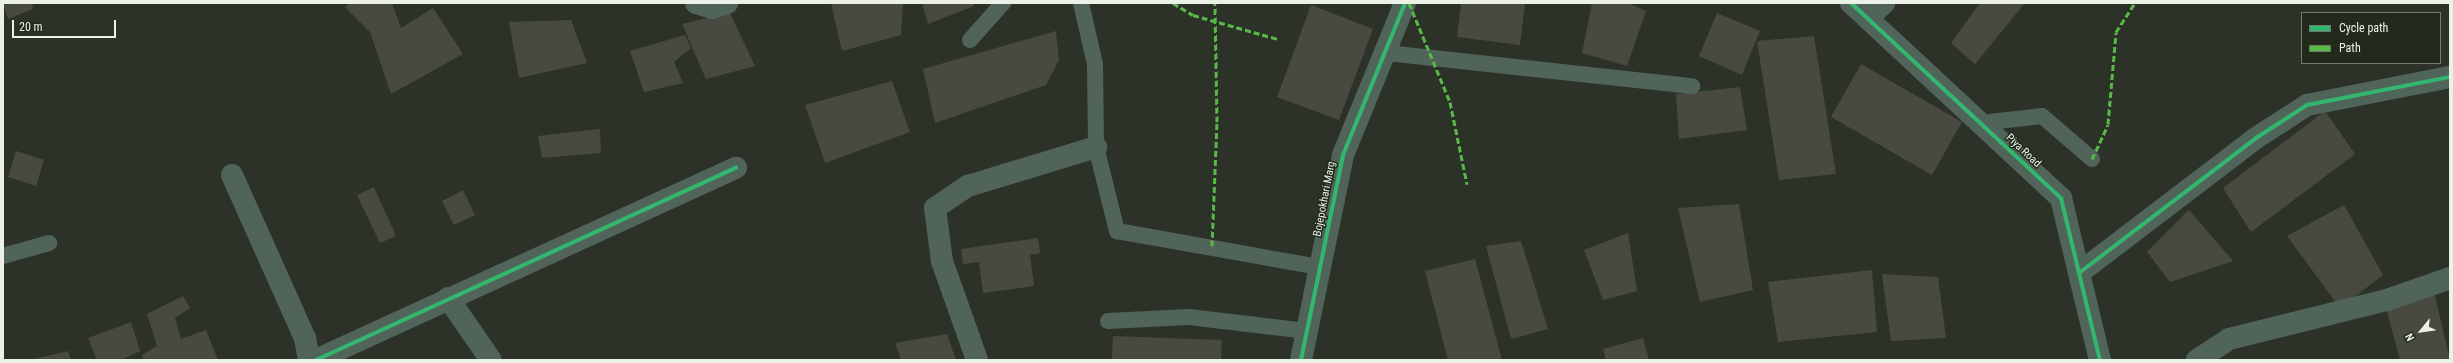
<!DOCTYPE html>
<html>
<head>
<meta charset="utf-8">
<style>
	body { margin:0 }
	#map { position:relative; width:2453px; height:363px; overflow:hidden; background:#2d3228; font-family:"Roboto Condensed",sans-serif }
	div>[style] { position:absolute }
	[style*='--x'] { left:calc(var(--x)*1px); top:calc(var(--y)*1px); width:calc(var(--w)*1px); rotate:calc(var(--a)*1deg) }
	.building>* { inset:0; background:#484a42 }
	.service>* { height:16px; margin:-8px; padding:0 8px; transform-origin:8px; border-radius:8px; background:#516459 }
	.minor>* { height:22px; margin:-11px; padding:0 11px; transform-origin:11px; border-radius:11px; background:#516459 }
	.quiet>* { height:3px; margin-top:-1.5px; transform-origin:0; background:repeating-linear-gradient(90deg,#58b947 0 6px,transparent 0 9px) }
	.cycleway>* { height:4px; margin:-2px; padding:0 2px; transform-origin:2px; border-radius:2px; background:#33b770 }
	span { translate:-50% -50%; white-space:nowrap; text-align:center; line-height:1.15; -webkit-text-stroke:3px #222b1b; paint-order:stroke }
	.street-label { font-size:11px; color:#ebf1e7 }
	.frame { position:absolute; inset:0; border:4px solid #ebf1e7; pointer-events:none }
	.legend { position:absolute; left:2301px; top:12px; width:140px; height:52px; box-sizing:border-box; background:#222b1b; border:1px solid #727a6d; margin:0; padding:5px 7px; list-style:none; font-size:12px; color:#ebf1e7 }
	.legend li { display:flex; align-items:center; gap:8px; height:20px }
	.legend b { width:20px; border:1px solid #727a6d }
	.north { position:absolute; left:2401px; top:311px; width:40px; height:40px; -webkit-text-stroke:3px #222b1b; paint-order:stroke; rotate:241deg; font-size:11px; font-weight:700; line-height:16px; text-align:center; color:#ebf1e7 }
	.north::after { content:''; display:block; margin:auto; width:14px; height:18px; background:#ebf1e7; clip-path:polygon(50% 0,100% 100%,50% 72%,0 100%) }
	.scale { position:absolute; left:12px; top:20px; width:104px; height:18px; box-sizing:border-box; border:2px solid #ebf1e7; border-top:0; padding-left:5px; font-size:12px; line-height:14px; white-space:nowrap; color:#ebf1e7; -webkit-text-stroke:3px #222b1b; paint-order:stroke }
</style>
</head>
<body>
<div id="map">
	<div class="building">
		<div style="clip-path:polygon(3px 3px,32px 3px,33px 9px,8px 19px)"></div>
		<div style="clip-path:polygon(350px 3px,392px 3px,401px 28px,433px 8px,463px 54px,391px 94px,370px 32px,345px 7px)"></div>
		<div style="clip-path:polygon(831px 3px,903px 3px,901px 35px,842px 51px)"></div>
		<div style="clip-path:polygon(922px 3px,973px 3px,974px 6px,928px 24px)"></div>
		<div style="clip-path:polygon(1461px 3px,1525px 3px,1520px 45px,1457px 37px)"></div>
		<div style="clip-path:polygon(1592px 3px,1628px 3px,1646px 11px,1627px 66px,1582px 53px)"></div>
		<div style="clip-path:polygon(1980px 3px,2025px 3px,1975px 64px,1951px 43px)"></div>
		<div style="clip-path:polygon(1311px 5px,1373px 29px,1339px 120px,1277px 97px)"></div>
		<div style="clip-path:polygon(730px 13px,755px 66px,706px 79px,682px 24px)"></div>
		<div style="clip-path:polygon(1717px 13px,1760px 31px,1742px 75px,1699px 56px)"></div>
		<div style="clip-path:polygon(571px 20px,587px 63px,519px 78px,509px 22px)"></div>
		<div style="clip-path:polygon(1056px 31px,1059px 60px,1046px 85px,935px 123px,923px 69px)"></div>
		<div style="clip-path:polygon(685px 35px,691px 48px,674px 62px,683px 83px,644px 92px,630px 51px)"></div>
		<div style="clip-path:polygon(1814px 36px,1836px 174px,1779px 180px,1757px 41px)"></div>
		<div style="clip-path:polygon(1861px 64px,1962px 122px,1932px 175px,1831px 117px)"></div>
		<div style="clip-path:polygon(892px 81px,910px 132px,825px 163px,805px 105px)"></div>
		<div style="clip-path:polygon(1740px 87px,1747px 130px,1679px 139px,1676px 94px)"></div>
		<div style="clip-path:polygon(2325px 111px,2355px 154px,2251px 232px,2223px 188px)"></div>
		<div style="clip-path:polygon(600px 129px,601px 153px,542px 158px,538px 136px)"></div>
		<div style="clip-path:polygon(16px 151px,44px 160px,36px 186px,8px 177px)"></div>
		<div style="clip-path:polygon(374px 187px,396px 236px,380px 243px,357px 195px)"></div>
		<div style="clip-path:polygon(463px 190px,475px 215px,454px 225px,442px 201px)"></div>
		<div style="clip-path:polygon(1739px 204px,1753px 290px,1700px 302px,1678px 208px)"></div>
		<div style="clip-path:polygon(2344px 205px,2383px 275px,2340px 308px,2287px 236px)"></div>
		<div style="clip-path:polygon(2189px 210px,2233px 261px,2170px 282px,2147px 252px)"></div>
		<div style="clip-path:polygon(1628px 233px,1637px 291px,1603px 300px,1584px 250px)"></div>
		<div style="clip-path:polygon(1038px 238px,1040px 253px,1030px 255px,1034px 286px,983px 293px,979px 262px,963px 264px,961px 249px)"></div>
		<div style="clip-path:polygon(1521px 241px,1548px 329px,1511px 339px,1486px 246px)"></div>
		<div style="clip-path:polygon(1475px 259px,1502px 360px,1448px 360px,1425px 271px)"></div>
		<div style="clip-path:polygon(1872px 270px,1877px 332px,1778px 342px,1768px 282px)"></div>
		<div style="clip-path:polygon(1882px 274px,1938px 277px,1946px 338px,1891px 341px)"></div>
		<div style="clip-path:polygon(2434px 292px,2450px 360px,2400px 360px,2385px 304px)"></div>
		<div style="clip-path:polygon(183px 296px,190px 308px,175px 318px,181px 339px,206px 330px,218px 360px,143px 360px,142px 355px,157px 346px,147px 314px)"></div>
		<div style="clip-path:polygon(131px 322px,140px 351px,121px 360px,97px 360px,88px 338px)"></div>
		<div style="clip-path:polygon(947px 334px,956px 360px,901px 360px,895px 343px)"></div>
		<div style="clip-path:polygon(1113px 336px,1222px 340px,1221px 360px,1112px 360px)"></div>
		<div style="clip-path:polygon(1643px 338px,1649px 360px,1606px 360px,1603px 349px)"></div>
		<div style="clip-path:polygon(68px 351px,71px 360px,34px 360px,34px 359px)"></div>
	</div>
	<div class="service">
		<div style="--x:1081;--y:3;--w:63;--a:77.1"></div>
		<div style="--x:1095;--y:64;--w:83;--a:89.3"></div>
		<div style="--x:1096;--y:147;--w:87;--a:76"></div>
		<div style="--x:1117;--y:231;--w:206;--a:10.1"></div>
		<div style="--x:970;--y:40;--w:50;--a:-48.3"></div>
		<div style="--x:1387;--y:53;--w:307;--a:6.2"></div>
		<div style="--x:1980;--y:123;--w:62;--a:-6.4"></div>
		<div style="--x:2042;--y:116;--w:66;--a:40.7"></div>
		<div style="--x:3;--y:256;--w:48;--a:-15.8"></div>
		<div style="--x:1108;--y:321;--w:81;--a:-2.8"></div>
		<div style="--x:1189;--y:317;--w:119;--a:6.8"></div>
	</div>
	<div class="minor">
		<div style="--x:696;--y:3;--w:17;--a:17"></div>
		<div style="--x:712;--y:8;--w:16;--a:-18"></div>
		<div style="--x:1851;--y:3;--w:287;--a:42.9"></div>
		<div style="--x:2061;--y:198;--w:167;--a:76.5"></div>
		<div style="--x:1868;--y:18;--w:22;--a:-43"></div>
		<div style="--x:232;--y:175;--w:179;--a:65.9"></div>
		<div style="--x:305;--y:338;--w:22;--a:80"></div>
		<div style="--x:2079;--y:273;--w:223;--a:-37.3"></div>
		<div style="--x:2256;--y:138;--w:61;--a:-32.9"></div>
		<div style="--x:2307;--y:105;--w:146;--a:-11.1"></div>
		<div style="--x:448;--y:298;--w:75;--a:55.3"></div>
		<div style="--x:316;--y:360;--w:462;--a:-24.6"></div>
		<div style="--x:977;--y:360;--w:105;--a:-109.5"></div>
		<div style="--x:942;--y:261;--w:53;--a:-97.5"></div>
		<div style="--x:935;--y:208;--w:40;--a:-34"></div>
		<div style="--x:968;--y:186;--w:134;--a:-16.9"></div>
		<div style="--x:1301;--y:360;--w:209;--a:-78.4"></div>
		<div style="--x:1343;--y:155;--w:164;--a:-67.8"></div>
		<div style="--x:2197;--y:360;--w:38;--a:-33"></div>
		<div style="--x:2229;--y:339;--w:163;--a:-13.9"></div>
		<div style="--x:2387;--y:300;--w:67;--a:-19.2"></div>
	</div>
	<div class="quiet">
		<div style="--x:1173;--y:3;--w:23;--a:31"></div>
		<div style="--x:1193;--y:15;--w:88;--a:15.8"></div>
		<div style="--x:1409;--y:3;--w:107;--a:67.5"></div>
		<div style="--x:1450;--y:102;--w:84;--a:78.3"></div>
		<div style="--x:2092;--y:159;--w:38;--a:-65"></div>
		<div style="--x:2108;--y:124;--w:92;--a:-85"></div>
		<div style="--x:2116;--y:32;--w:35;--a:-57"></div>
		<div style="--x:1212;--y:246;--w:124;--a:-87.7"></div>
		<div style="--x:1217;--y:122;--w:119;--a:-91"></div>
	</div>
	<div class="cycleway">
		<div style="--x:1851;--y:3;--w:287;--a:42.9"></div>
		<div style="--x:2061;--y:198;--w:167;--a:76.5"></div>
		<div style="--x:2079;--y:273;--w:223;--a:-37.3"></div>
		<div style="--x:2256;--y:138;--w:61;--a:-32.9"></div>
		<div style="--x:2307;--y:105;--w:146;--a:-11.1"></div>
		<div style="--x:316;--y:360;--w:462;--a:-24.6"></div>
		<div style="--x:1301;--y:360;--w:209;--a:-78.4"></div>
		<div style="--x:1343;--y:155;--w:164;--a:-67.8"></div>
	</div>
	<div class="street-label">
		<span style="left:2023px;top:151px;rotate:43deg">Piya Road</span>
		<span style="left:1325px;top:199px;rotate:-79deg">Bojepokhari Marg</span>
	</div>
	<div class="frame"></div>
	<ul class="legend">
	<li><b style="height:5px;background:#33b770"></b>Cycle path</li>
	<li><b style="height:5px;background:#58b947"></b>Path</li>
	</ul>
	<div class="north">N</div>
	<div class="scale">20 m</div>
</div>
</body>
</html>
